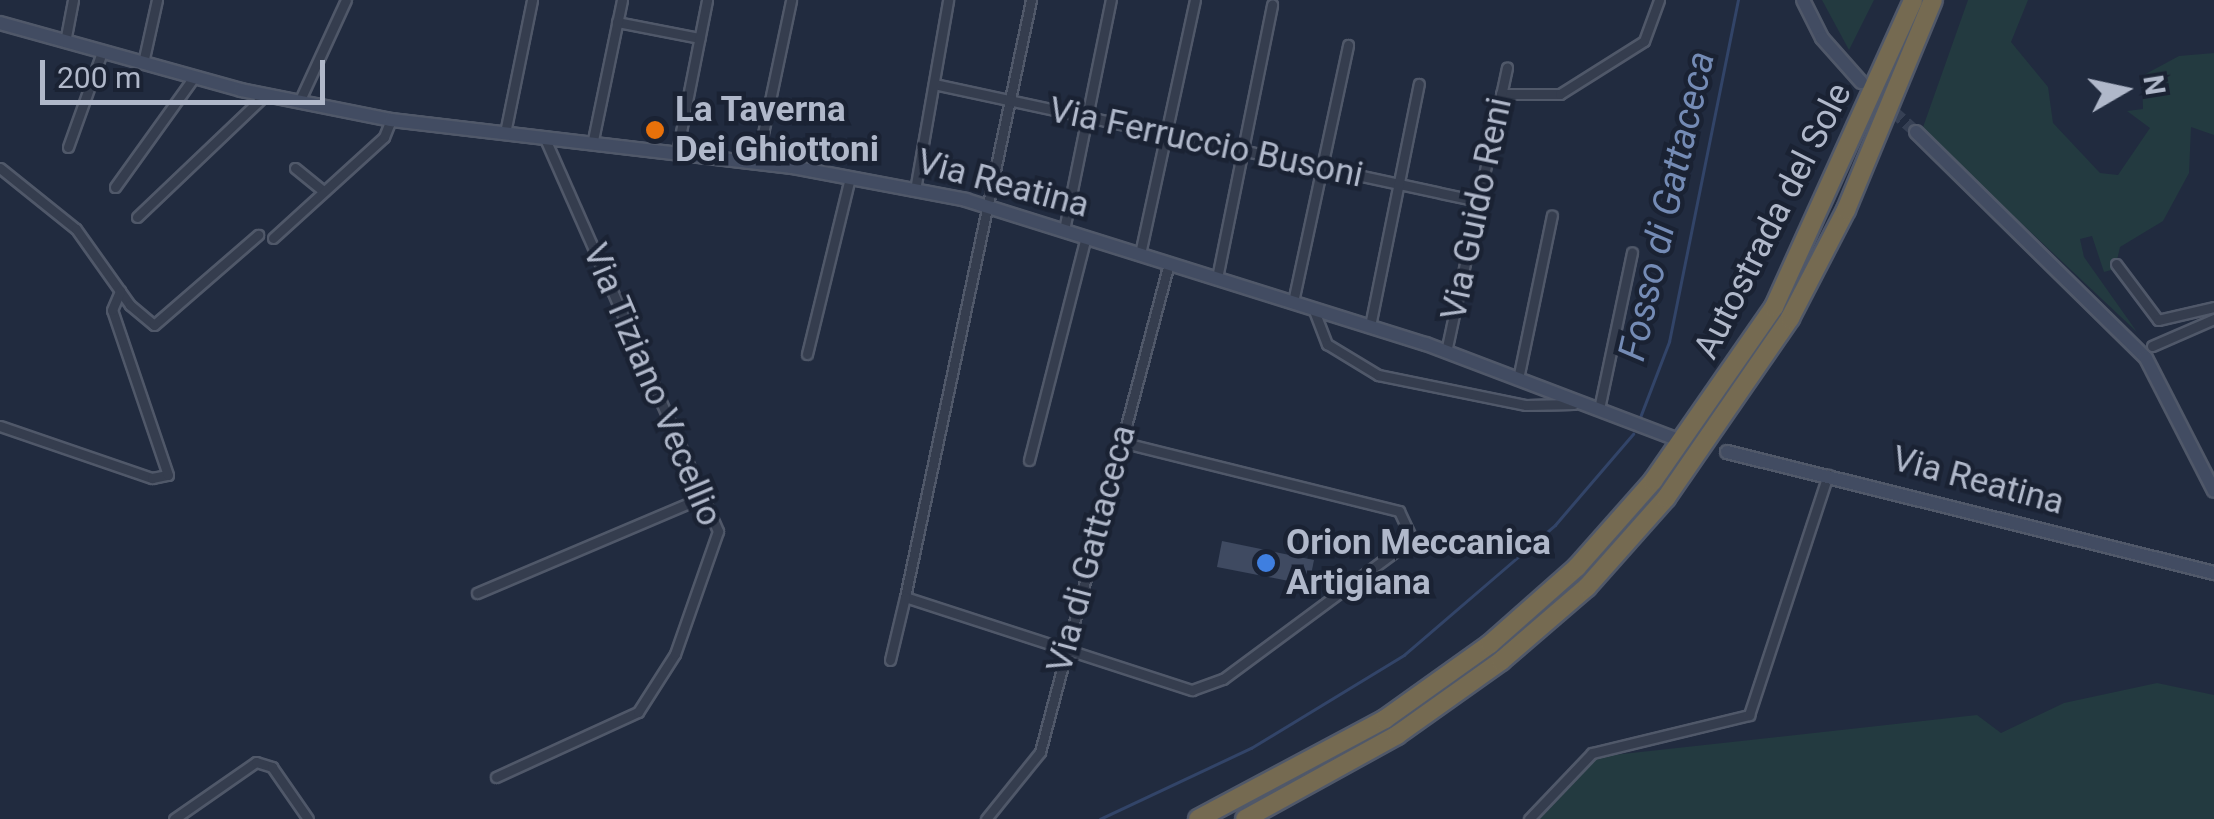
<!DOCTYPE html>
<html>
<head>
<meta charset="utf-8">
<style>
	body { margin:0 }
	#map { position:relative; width:2214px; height:819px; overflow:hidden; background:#212b3f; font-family:Roboto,sans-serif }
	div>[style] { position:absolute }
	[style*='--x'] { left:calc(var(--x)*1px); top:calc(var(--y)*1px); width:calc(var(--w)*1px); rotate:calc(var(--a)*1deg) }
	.green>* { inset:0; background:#233a40 }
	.stream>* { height:2.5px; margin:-1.25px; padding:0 1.25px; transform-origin:1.25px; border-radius:1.25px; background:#324468 }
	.building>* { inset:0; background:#3f4a61 }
	.secondary-tunnel>* { height:12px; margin-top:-6px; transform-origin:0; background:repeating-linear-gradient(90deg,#364054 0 12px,transparent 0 18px) }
	.roads { filter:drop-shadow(2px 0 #505869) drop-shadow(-2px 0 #505869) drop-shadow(0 2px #505869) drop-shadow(0 -2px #505869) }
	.street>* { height:9px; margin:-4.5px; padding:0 4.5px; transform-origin:4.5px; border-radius:4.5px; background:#353d4e }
	.secondary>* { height:12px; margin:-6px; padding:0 6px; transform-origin:6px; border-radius:6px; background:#424c62 }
	.highway>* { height:18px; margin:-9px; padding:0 9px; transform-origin:9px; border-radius:9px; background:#756a51 }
	.dots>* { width:28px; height:28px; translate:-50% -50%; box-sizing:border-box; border:5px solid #1a2233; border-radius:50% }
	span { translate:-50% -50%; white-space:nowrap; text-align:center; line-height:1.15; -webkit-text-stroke:9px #1a2233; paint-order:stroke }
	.poi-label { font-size:35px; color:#b0b8ca; font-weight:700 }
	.left { translate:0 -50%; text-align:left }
	.street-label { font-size:35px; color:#b0b8ca }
	.water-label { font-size:38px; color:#748bb5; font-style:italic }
	.north { position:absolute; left:2074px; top:40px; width:100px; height:100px; -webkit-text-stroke:8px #1a2233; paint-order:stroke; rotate:81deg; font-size:28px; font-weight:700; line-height:40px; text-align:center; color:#b0b8ca }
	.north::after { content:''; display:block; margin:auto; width:35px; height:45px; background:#b0b8ca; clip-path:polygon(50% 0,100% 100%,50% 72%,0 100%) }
	.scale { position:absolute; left:40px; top:60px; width:285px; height:45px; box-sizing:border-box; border:5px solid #b0b8ca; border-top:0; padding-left:12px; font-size:30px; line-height:35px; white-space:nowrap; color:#b0b8ca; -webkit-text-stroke:8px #1a2233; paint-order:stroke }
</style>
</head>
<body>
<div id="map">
	<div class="green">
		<div style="clip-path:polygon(1822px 0,1874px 0,1849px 50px)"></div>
		<div style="clip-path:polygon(1968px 0,2028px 0,2011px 42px,2048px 87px,2053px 123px,2100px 173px,2118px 175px,2150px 128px,2127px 111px,2143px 109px,2142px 76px,2179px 56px,2214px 53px,2214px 135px,2191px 127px,2189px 173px,2163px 221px,2120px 247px,2115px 269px,2104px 272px,2092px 236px,2080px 239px,2084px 257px,2137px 332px,1922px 130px)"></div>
		<div style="clip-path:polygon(2157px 683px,2214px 695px,2214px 819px,1532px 819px,1595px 757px,1977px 715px,2001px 733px,2064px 703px)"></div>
	</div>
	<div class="stream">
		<div style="--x:1639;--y:420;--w:84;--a:-69"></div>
		<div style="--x:1669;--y:342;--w:349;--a:-78.6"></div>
		<div style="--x:1100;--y:819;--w:167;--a:-25.2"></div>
		<div style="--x:1251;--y:748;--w:179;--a:-31.3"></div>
		<div style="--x:1404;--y:655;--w:199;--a:-40.7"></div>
		<div style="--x:1555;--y:525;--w:120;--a:-49.4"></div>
	</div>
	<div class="building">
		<div style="clip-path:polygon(1222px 541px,1314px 560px,1309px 585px,1217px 567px)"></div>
	</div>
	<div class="secondary-tunnel">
		<div style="--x:1866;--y:87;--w:67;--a:42"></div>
	</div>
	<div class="roads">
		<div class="street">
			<div style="--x:1031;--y:0;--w:610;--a:101.92"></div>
			<div style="--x:905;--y:597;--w:302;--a:18"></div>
			<div style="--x:1192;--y:690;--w:33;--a:-20"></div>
			<div style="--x:1223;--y:679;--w:235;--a:-36.5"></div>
			<div style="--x:1412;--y:539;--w:31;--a:-115"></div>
			<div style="--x:1399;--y:511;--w:287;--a:-166.1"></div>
			<div style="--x:617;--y:22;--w:84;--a:11"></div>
			<div style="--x:65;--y:42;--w:43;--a:-79.2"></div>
			<div style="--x:143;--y:63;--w:65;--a:-77.5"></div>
			<div style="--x:934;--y:84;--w:556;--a:12.14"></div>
			<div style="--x:1501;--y:94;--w:59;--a:0"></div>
			<div style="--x:1560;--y:94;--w:99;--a:-32.2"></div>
			<div style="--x:1644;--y:41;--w:44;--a:-69.9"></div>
			<div style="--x:299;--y:102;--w:112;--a:-65.3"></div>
			<div style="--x:506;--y:128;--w:131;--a:-78.5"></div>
			<div style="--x:593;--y:140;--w:143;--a:-78.3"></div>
			<div style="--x:68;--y:147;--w:101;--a:-70.3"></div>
			<div style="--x:677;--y:152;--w:155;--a:-78.8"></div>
			<div style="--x:757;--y:162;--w:166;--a:-78.1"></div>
			<div style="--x:0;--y:168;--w:97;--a:38.8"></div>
			<div style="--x:76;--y:229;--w:93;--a:54.6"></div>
			<div style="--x:130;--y:305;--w:31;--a:40"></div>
			<div style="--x:154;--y:325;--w:138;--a:-40.9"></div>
			<div style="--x:295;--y:168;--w:36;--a:39"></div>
			<div style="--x:115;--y:187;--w:135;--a:-54.3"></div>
			<div style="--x:915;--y:190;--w:193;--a:-80.1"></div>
			<div style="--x:137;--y:217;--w:178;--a:-43.6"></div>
			<div style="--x:1064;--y:230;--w:235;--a:-78.5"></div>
			<div style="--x:273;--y:238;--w:150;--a:-42.3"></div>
			<div style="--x:384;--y:137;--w:18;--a:-68"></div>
			<div style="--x:1140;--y:254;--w:260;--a:-77.8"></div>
			<div style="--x:2116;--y:264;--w:70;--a:53.1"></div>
			<div style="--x:2158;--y:320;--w:57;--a:-13.1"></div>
			<div style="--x:1217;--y:278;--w:279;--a:-78.6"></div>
			<div style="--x:1293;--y:302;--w:263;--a:-77.9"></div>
			<div style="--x:1313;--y:308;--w:39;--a:69"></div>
			<div style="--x:1327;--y:344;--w:60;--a:31.3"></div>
			<div style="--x:1378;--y:375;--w:151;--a:11.5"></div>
			<div style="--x:1526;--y:405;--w:48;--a:-1.2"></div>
			<div style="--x:1370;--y:326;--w:247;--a:-78.6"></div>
			<div style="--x:2152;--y:346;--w:68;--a:-23.5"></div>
			<div style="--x:1446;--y:352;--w:291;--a:-77.9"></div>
			<div style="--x:807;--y:354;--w:181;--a:-76.3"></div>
			<div style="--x:1518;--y:379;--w:167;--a:-78.3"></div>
			<div style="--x:1599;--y:409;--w:160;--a:-78.1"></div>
			<div style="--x:0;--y:426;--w:161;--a:18.9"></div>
			<div style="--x:152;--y:478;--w:16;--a:-11"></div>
			<div style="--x:168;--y:475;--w:174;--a:-108.7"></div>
			<div style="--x:112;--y:310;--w:21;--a:-67"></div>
			<div style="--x:1029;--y:460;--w:230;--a:-75.7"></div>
			<div style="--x:477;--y:593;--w:248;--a:-23"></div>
			<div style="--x:890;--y:660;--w:65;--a:-76.6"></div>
			<div style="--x:496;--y:777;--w:156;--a:-24.6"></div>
			<div style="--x:638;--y:712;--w:69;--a:-57.5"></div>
			<div style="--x:675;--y:654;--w:130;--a:-70.7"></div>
			<div style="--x:718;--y:531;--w:431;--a:-113.8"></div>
			<div style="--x:174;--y:819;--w:100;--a:-34.8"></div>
			<div style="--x:256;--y:762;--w:17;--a:17"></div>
			<div style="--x:272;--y:767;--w:63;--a:55.3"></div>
			<div style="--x:986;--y:819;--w:86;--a:-51.1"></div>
			<div style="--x:1040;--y:752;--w:506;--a:-75.22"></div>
			<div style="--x:1529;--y:819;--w:91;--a:-46.3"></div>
			<div style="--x:1592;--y:753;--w:162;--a:-13.6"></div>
			<div style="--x:1749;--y:715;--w:253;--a:-71.8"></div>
		</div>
		<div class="secondary">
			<div style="--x:1803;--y:0;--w:42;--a:63.4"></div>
			<div style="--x:1822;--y:38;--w:59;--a:48.4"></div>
			<div style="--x:0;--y:23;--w:250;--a:15.5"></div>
			<div style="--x:241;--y:90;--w:153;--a:11.3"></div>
			<div style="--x:391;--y:120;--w:404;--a:6.7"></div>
			<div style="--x:792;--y:167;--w:177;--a:10.7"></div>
			<div style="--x:966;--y:200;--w:482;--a:17.4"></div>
			<div style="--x:1426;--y:344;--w:265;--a:20.8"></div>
			<div style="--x:1916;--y:132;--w:322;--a:44.5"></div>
			<div style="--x:2146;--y:358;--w:149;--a:62.9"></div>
			<div style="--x:1727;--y:452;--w:502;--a:13.95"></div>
		</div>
		<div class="highway">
			<div style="--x:1198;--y:819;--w:212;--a:-28.1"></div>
			<div style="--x:1385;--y:719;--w:129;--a:-35.5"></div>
			<div style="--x:1490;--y:644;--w:116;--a:-41.5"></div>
			<div style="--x:1577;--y:567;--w:115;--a:-48.5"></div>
			<div style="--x:1653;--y:481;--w:212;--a:-55.2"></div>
			<div style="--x:1774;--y:307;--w:337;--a:-65.6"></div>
			<div style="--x:1245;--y:819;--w:174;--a:-28.9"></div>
			<div style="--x:1397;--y:735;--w:128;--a:-35.4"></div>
			<div style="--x:1501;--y:661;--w:113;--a:-40.7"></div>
			<div style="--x:1587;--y:587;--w:119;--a:-48.4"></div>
			<div style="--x:1666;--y:498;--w:219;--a:-55.4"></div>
			<div style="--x:1790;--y:318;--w:122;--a:-62.6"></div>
			<div style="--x:1846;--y:210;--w:227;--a:-67.5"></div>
		</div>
	</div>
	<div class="dots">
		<div style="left:655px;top:130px;background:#e8710a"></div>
		<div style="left:1266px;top:563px;background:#3f7fe0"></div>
	</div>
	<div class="poi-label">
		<span class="left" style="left:675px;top:130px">La Taverna<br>Dei Ghiottoni</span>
		<span class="left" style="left:1286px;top:563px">Orion Meccanica<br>Artigiana</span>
	</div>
	<div class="street-label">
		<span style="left:1206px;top:143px;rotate:12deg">Via Ferruccio Busoni</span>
		<span style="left:1003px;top:184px;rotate:15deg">Via Reatina</span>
		<span style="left:1477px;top:209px;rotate:-78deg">Via Guido Reni</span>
		<span style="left:1773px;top:221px;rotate:-63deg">Autostrada del Sole</span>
		<span style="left:652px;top:385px;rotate:67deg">Via Tiziano Vecellio</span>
		<span style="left:1978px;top:481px;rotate:15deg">Via Reatina</span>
		<span style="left:1092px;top:549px;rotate:-75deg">Via di Gattaceca</span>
	</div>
	<div class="water-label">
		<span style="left:1667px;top:206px;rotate:-77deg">Fosso di Gattaceca</span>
	</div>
	<div class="north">N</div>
	<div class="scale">200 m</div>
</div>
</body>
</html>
